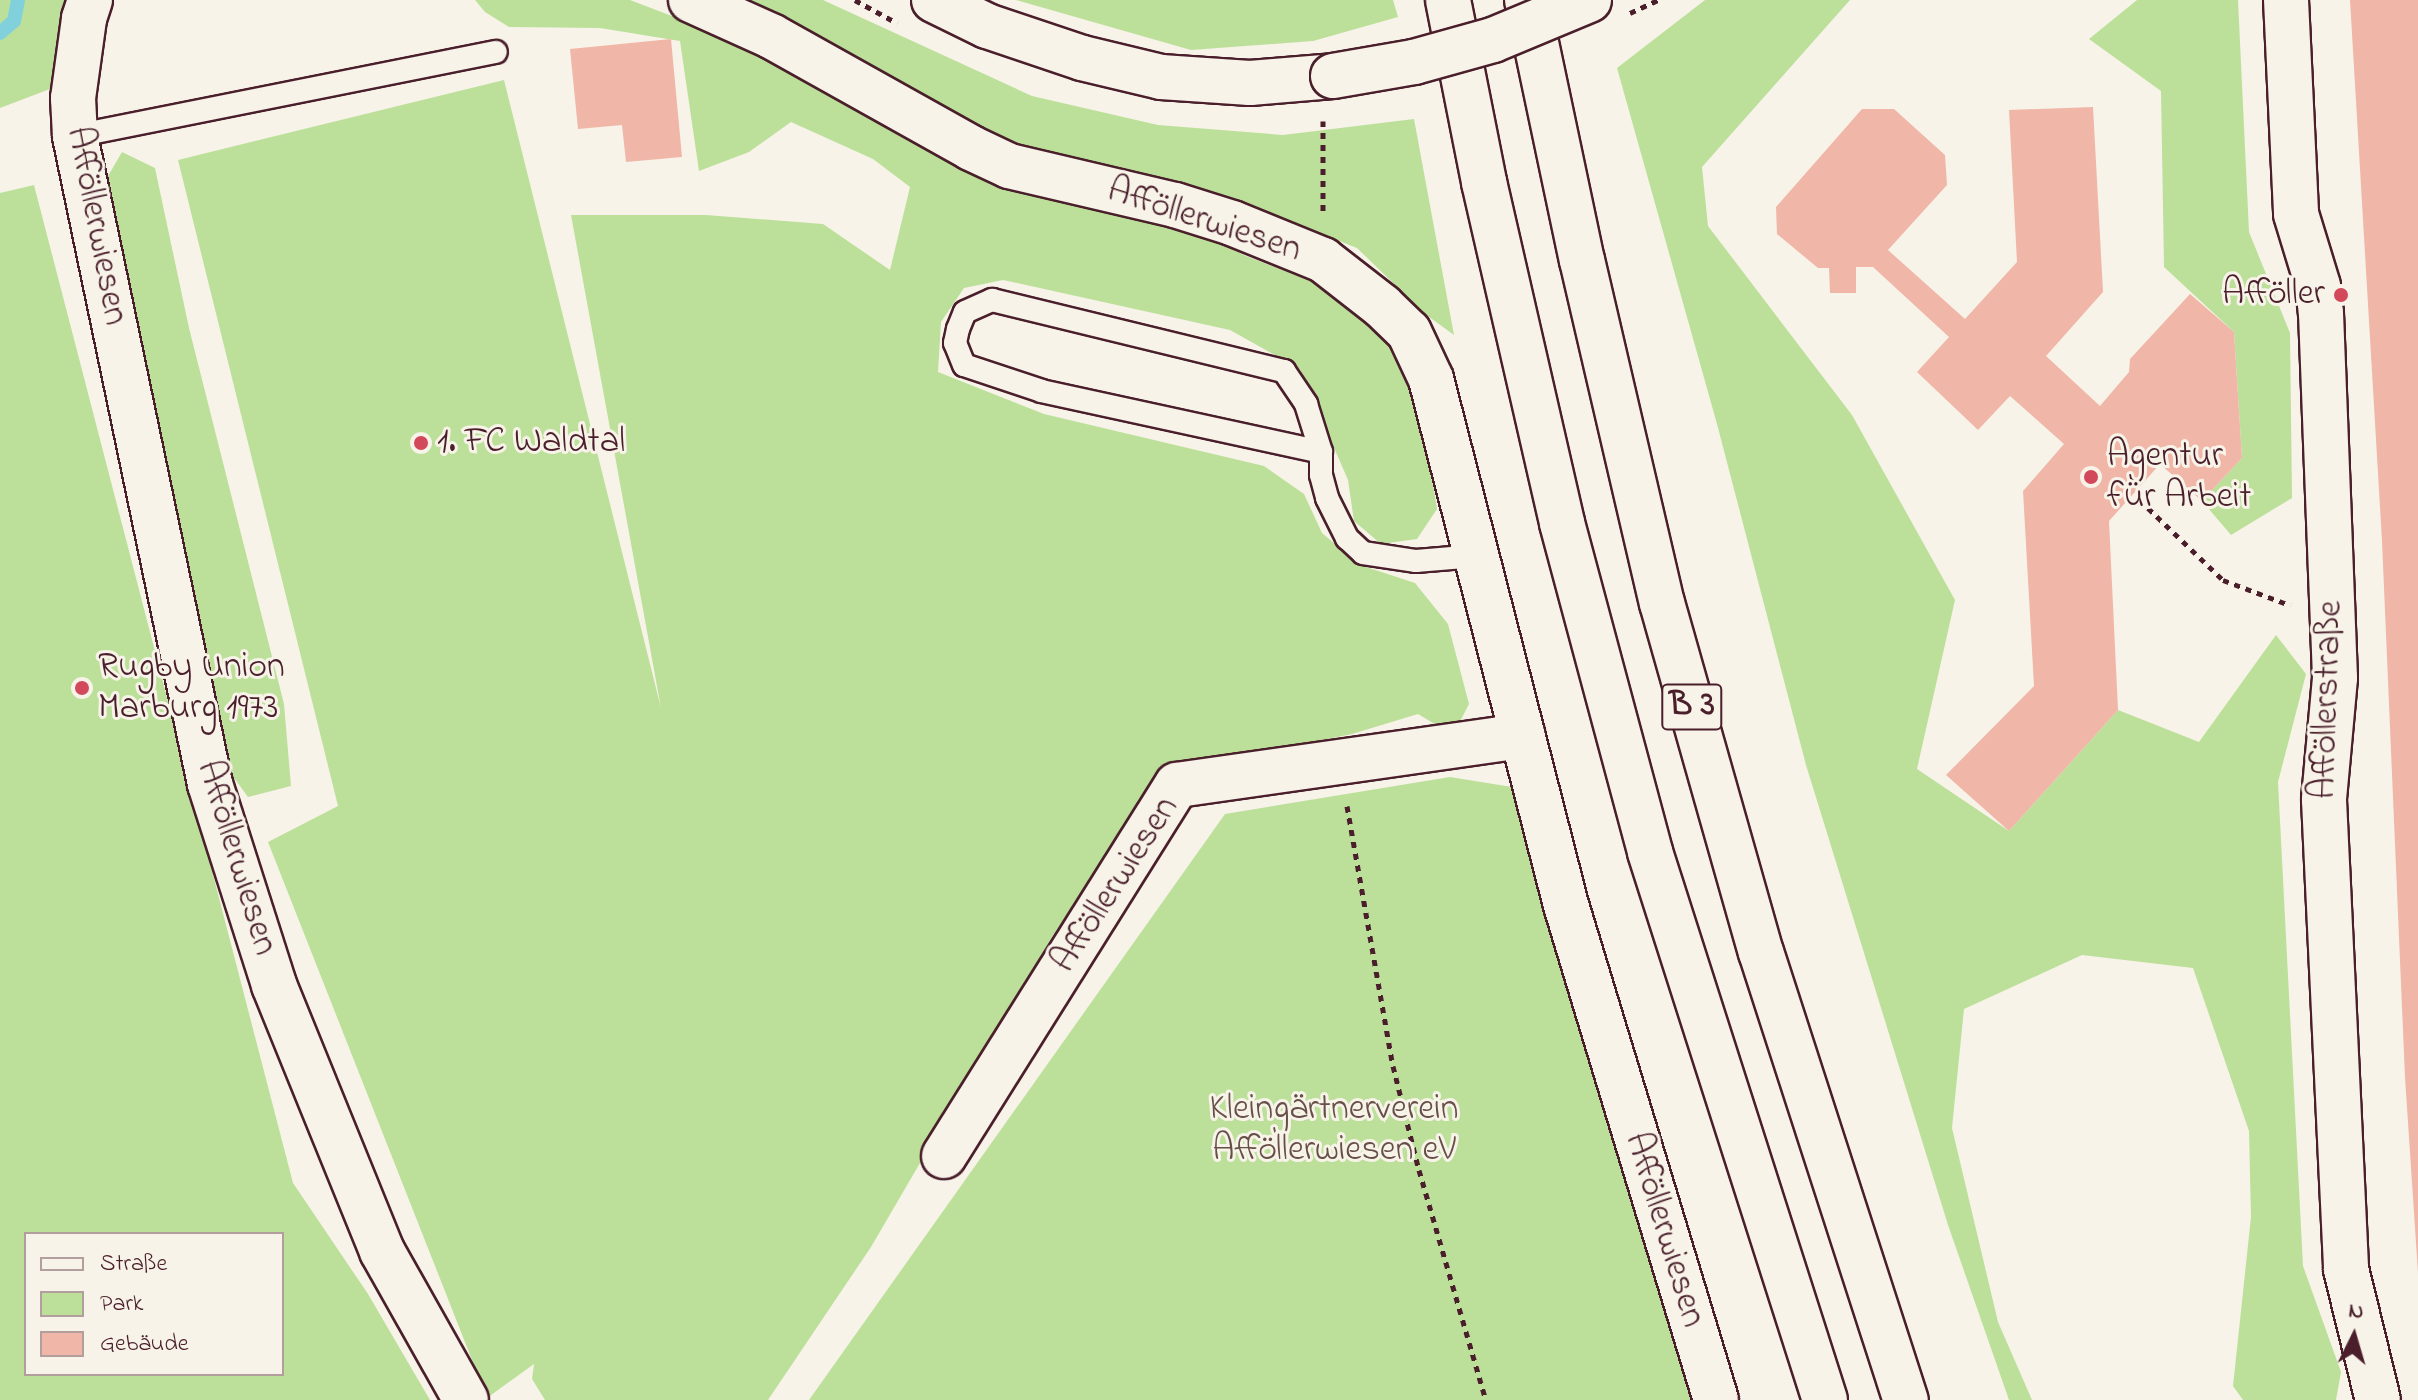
<!DOCTYPE html>
<html>
<head>
<meta charset="utf-8">
<style>
	body { margin:0 }
	#map { position:relative; width:2418px; height:1400px; overflow:hidden; background:#f7f3e8; font-family:"Indie Flower",sans-serif }
	div>[style] { position:absolute }
	[style*='--x'] { left:calc(var(--x)*1px); top:calc(var(--y)*1px); width:calc(var(--w)*1px); rotate:calc(var(--a)*1deg) }
	.green>* { inset:0; background:#bce09a }
	.stream>* { height:14px; margin:-7px; padding:0 7px; transform-origin:7px; border-radius:7px; background:#81d1dc }
	.building>* { inset:0; background:#f0b6a8 }
	.path>* { height:5px; margin-top:-2.5px; transform-origin:0; background:repeating-linear-gradient(90deg,#4a1f2b 0 6px,transparent 0 12px) }
	.roads { filter:drop-shadow(2px 0 #4a1f2b) drop-shadow(-2px 0 #4a1f2b) drop-shadow(0 2px #4a1f2b) drop-shadow(0 -2px #4a1f2b) }
	.service>* { height:22px; margin:-11px; padding:0 11px; transform-origin:11px; border-radius:11px; background:#f7f3e8 }
	.minor>* { height:44px; margin:-22px; padding:0 22px; transform-origin:22px; border-radius:22px; background:#f7f3e8 }
	.secondary>* { height:44px; margin:-22px; padding:0 22px; transform-origin:22px; border-radius:22px; background:#f7f3e8 }
	.trunk>* { height:44px; margin:-22px; padding:0 22px; transform-origin:22px; border-radius:22px; background:#f7f3e8 }
	.path-bridge>* { height:5px; margin-top:-2.5px; transform-origin:0; background:repeating-linear-gradient(90deg,#4a1f2b 0 6px,transparent 0 12px) }
	.bridges { filter:drop-shadow(2px 0 #4a1f2b) drop-shadow(-2px 0 #4a1f2b) drop-shadow(0 2px #4a1f2b) drop-shadow(0 -2px #4a1f2b) }
	.secondary-bridge>* { height:44px; margin:-22px; padding:0 22px; transform-origin:22px; border-radius:22px; background:#f7f3e8 }
	.dots>* { width:22px; height:22px; translate:-50% -50%; box-sizing:border-box; border:4px solid #f7f3e8; border-radius:50% }
	span { translate:-50% -50%; white-space:nowrap; text-align:center; line-height:1.15; -webkit-text-stroke:6px #f7f3e8; paint-order:stroke }
	.shield-label span { padding:2px 6px; background:#f7f3e8; border:2px solid; border-radius:6px; -webkit-text-stroke-width:0 }
	.shield-label { font-size:34px; color:#4a1f2b; font-weight:700 }
	.street-label { font-size:36px; color:#4a1f2b }
	.poi-label { font-size:36px; color:#4a1f2b }
	.right { translate:-100% -50%; text-align:right }
	.left { translate:0 -50%; text-align:left }
	.park-label { font-size:36px; color:#664f47 }
	.legend { position:absolute; left:24px; top:1232px; width:260px; height:144px; box-sizing:border-box; background:#f7f3e8; border:2px solid #b29e9c; margin:0; padding:10px 14px; list-style:none; font-size:24px; color:#4a1f2b }
	.legend li { display:flex; align-items:center; gap:16px; height:40px }
	.legend b { width:40px; border:2px solid #b29e9c }
	.north { position:absolute; left:2314px; top:1296px; width:80px; height:80px; -webkit-text-stroke:6px #f7f3e8; paint-order:stroke; rotate:5deg; font-size:22px; font-weight:700; line-height:32px; text-align:center; color:#4a1f2b }
	.north::after { content:''; display:block; margin:auto; width:28px; height:36px; background:#4a1f2b; clip-path:polygon(50% 0,100% 100%,50% 72%,0 100%) }
</style>
</head>
<body>
<div id="map">
	<div class="green">
		<div style="clip-path:polygon(0 0,68px 0,50px 89px,0 108px)"></div>
		<div style="clip-path:polygon(475px 0,630px 0,748px 45px,990px 184px,1185px 226px,1246px 256px,1330px 288px,1384px 331px,1407px 375px,1434px 490px,1437px 509px,1417px 539px,1381px 544px,1354px 521px,1348px 480px,1300px 369px,1230px 330px,1003px 280px,964px 288px,941px 322px,938px 372px,1044px 414px,1264px 466px,1304px 494px,1322px 533px,1360px 565px,1415px 583px,1448px 624px,1469px 704px,1453px 735px,1418px 714px,1352px 734px,1167px 771px,1053px 935px,871px 1247px,768px 1400px,545px 1400px,532px 1379px,534px 1364px,487px 1398px,268px 842px,338px 806px,178px 160px,504px 80px,661px 708px,571px 215px,706px 215px,823px 224px,890px 270px,910px 187px,873px 159px,791px 122px,749px 152px,699px 171px,680px 41px,600px 28px,509px 27px,485px 12px)"></div>
		<div style="clip-path:polygon(741px 0,823px 0,1032px 96px,1158px 125px,1283px 135px,1414px 119px,1454px 335px,1425px 314px,1357px 248px,1258px 209px,1011px 145px)"></div>
		<div style="clip-path:polygon(1016px 0,1393px 0,1398px 17px,1313px 41px,1191px 50px)"></div>
		<div style="clip-path:polygon(1705px 0,1850px 0,1702px 167px,1708px 226px,1852px 415px,1955px 600px,1917px 769px,2009px 831px,2118px 710px,2199px 742px,2276px 635px,2306px 674px,2278px 782px,2303px 1266px,2341px 1372px,2336px 1400px,2243px 1400px,2233px 1386px,2251px 1217px,2249px 1131px,2193px 968px,2082px 955px,1964px 1009px,1952px 1128px,1998px 1322px,2032px 1400px,2009px 1400px,1948px 1225px,1806px 765px,1717px 424px,1617px 68px)"></div>
		<div style="clip-path:polygon(2137px 0,2238px 0,2249px 232px,2290px 333px,2292px 498px,2231px 535px,2202px 501px,2242px 458px,2234px 332px,2164px 267px,2161px 91px,2089px 39px)"></div>
		<div style="clip-path:polygon(122px 152px,155px 168px,189px 328px,284px 704px,291px 786px,248px 797px,229px 771px,108px 176px)"></div>
		<div style="clip-path:polygon(evenodd,34px 185px,293px 1183px,368px 1294px,430px 1400px,0 1400px,0 193px,34px 185px,26px 1234px,282px 1234px,282px 1374px,26px 1374px,26px 1234px)"></div>
		<div style="clip-path:polygon(1450px 777px,1512px 787px,1700px 1400px,809px 1400px,1225px 814px)"></div>
	</div>
	<div class="stream">
		<div style="--x:0;--y:33;--w:18;--a:-41"></div>
		<div style="--x:14;--y:21;--w:21;--a:-79"></div>
	</div>
	<div class="building">
		<div style="clip-path:polygon(2350px 0,2418px 0,2418px 1273px,2405px 1077px,2382px 541px)"></div>
		<div style="clip-path:polygon(671px 39px,682px 157px,626px 162px,622px 125px,578px 129px,570px 49px)"></div>
		<div style="clip-path:polygon(2093px 107px,2103px 292px,2046px 356px,2100px 406px,2129px 372px,2130px 359px,2190px 294px,2234px 332px,2242px 458px,2202px 501px,2160px 464px,2109px 521px,2118px 710px,2009px 831px,1946px 775px,2034px 686px,2023px 491px,2064px 444px,2010px 396px,1978px 430px,1917px 372px,1949px 337px,1873px 267px,1856px 267px,1856px 293px,1830px 293px,1829px 268px,1818px 268px,1777px 234px,1776px 207px,1862px 109px,1894px 109px,1945px 155px,1947px 185px,1888px 250px,1965px 319px,2017px 262px,2009px 110px)"></div>
	</div>
	<div class="path">
		<div style="--x:855;--y:0;--w:48;--a:28.7"></div>
		<div style="--x:1323;--y:121;--w:94;--a:90"></div>
		<div style="--x:2148;--y:508;--w:104;--a:43.8"></div>
		<div style="--x:2223;--y:580;--w:72;--a:20.5"></div>
		<div style="--x:1347;--y:806;--w:264;--a:80"></div>
		<div style="--x:1393;--y:1066;--w:107;--a:76"></div>
		<div style="--x:1419;--y:1170;--w:240;--a:73.8"></div>
	</div>
	<div class="roads">
		<div class="service">
			<div style="--x:75;--y:136;--w:429;--a:-11.3"></div>
			<div style="--x:1321;--y:452;--w:286;--a:-167.7"></div>
			<div style="--x:1042;--y:391;--w:82;--a:-161.6"></div>
			<div style="--x:964;--y:365;--w:24;--a:-112"></div>
			<div style="--x:955;--y:343;--w:14;--a:-78"></div>
			<div style="--x:958;--y:329;--w:18;--a:-68"></div>
			<div style="--x:965;--y:312;--w:30;--a:-24"></div>
			<div style="--x:992;--y:300;--w:301;--a:13.7"></div>
			<div style="--x:1284;--y:371;--w:40;--a:56"></div>
			<div style="--x:1306;--y:404;--w:50;--a:72.6"></div>
			<div style="--x:1321;--y:452;--w:23;--a:90"></div>
			<div style="--x:1321;--y:475;--w:24;--a:75"></div>
			<div style="--x:1327;--y:498;--w:45;--a:63.4"></div>
			<div style="--x:1347;--y:538;--w:22;--a:43"></div>
			<div style="--x:1363;--y:553;--w:54;--a:8.6"></div>
			<div style="--x:1416;--y:561;--w:60;--a:-4.8"></div>
		</div>
		<div class="minor">
			<div style="--x:90;--y:0;--w:20;--a:108"></div>
			<div style="--x:84;--y:19;--w:80;--a:97.9"></div>
			<div style="--x:73;--y:98;--w:38;--a:87"></div>
			<div style="--x:75;--y:136;--w:662;--a:78.23"></div>
			<div style="--x:210;--y:784;--w:211;--a:72.3"></div>
			<div style="--x:274;--y:985;--w:287;--a:67.9"></div>
			<div style="--x:382;--y:1251;--w:171;--a:60.6"></div>
			<div style="--x:691;--y:0;--w:88;--a:24.2"></div>
			<div style="--x:771;--y:36;--w:229;--a:29.2"></div>
			<div style="--x:971;--y:148;--w:42;--a:25.3"></div>
			<div style="--x:1009;--y:166;--w:171;--a:13.2"></div>
			<div style="--x:1175;--y:205;--w:60;--a:17.5"></div>
			<div style="--x:1232;--y:223;--w:98;--a:22.1"></div>
			<div style="--x:1323;--y:260;--w:75;--a:37.9"></div>
			<div style="--x:1382;--y:306;--w:37;--a:44"></div>
			<div style="--x:1409;--y:332;--w:52;--a:64.9"></div>
			<div style="--x:1431;--y:379;--w:543;--a:75.61"></div>
			<div style="--x:1566;--y:905;--w:517;--a:73.14"></div>
			<div style="--x:2286;--y:0;--w:214;--a:87.3"></div>
			<div style="--x:2296;--y:214;--w:75;--a:73"></div>
			<div style="--x:2318;--y:286;--w:27;--a:84"></div>
			<div style="--x:2321;--y:313;--w:365;--a:87.8"></div>
			<div style="--x:2335;--y:678;--w:122;--a:95.2"></div>
			<div style="--x:2324;--y:800;--w:470;--a:87.3"></div>
			<div style="--x:2346;--y:1269;--w:135;--a:76.3"></div>
			<div style="--x:944;--y:1156;--w:438;--a:-57.9"></div>
			<div style="--x:1177;--y:785;--w:349;--a:-8.1"></div>
		</div>
		<div class="secondary">
			<div style="--x:934;--y:0;--w:59;--a:26.1"></div>
			<div style="--x:987;--y:26;--w:100;--a:18.6"></div>
			<div style="--x:1082;--y:58;--w:81;--a:13.5"></div>
			<div style="--x:1161;--y:77;--w:89;--a:3.9"></div>
			<div style="--x:1250;--y:83;--w:83;--a:-4.8"></div>
		</div>
		<div class="trunk">
			<div style="--x:1448;--y:0;--w:186;--a:78.8"></div>
			<div style="--x:1484;--y:182;--w:350;--a:77.1"></div>
			<div style="--x:1562;--y:523;--w:341;--a:75"></div>
			<div style="--x:1650;--y:852;--w:575;--a:72.29"></div>
			<div style="--x:1527;--y:0;--w:266;--a:78.1"></div>
			<div style="--x:1582;--y:260;--w:352;--a:76.9"></div>
			<div style="--x:1662;--y:603;--w:363;--a:74.2"></div>
			<div style="--x:1761;--y:952;--w:471;--a:72.1"></div>
		</div>
	</div>
	<div class="path-bridge">
		<div style="--x:1630;--y:13;--w:31;--a:-25"></div>
	</div>
	<div class="bridges">
		<div class="secondary-bridge">
			<div style="--x:1333;--y:76;--w:82;--a:-9.8"></div>
			<div style="--x:1414;--y:62;--w:82;--a:-15.6"></div>
			<div style="--x:1493;--y:40;--w:104;--a:-22.6"></div>
		</div>
	</div>
	<div class="dots">
		<div style="left:2341px;top:295px;background:#d1495b"></div>
		<div style="left:421px;top:443px;background:#d1495b"></div>
		<div style="left:2091px;top:477px;background:#d1495b"></div>
		<div style="left:82px;top:688px;background:#d1495b"></div>
	</div>
	<div class="shield-label">
		<span style="left:1692px;top:707px">B 3</span>
	</div>
	<div class="street-label">
		<span style="left:1204px;top:221px;rotate:18deg">Afföllerwiesen</span>
		<span style="left:96px;top:226px;rotate:79deg">Afföllerwiesen</span>
		<span style="left:2328px;top:700px;rotate:-88deg">Afföllerstraße</span>
		<span style="left:236px;top:858px;rotate:73deg">Afföllerwiesen</span>
		<span style="left:1116px;top:885px;rotate:-57deg">Afföllerwiesen</span>
		<span style="left:1664px;top:1230px;rotate:73deg">Afföllerwiesen</span>
	</div>
	<div class="poi-label">
		<span class="right" style="left:2325px;top:295px">Afföller</span>
		<span class="left" style="left:437px;top:443px">1. FC Waldtal</span>
		<span class="left" style="left:2107px;top:477px">Agentur<br>für Arbeit</span>
		<span class="left" style="left:98px;top:688px">Rugby Union<br>Marburg 1973</span>
	</div>
	<div class="park-label">
		<span style="left:1334px;top:1130px">Kleingärtnerverein<br>Afföllerwiesen eV</span>
	</div>
	<ul class="legend">
	<li><b style="height:10px;background:#f7f3e8"></b>Straße</li>
	<li><b style="height:22px;background:#bce09a"></b>Park</li>
	<li><b style="height:22px;background:#f0b6a8"></b>Gebäude</li>
	</ul>
	<div class="north">N</div>
</div>
</body>
</html>
